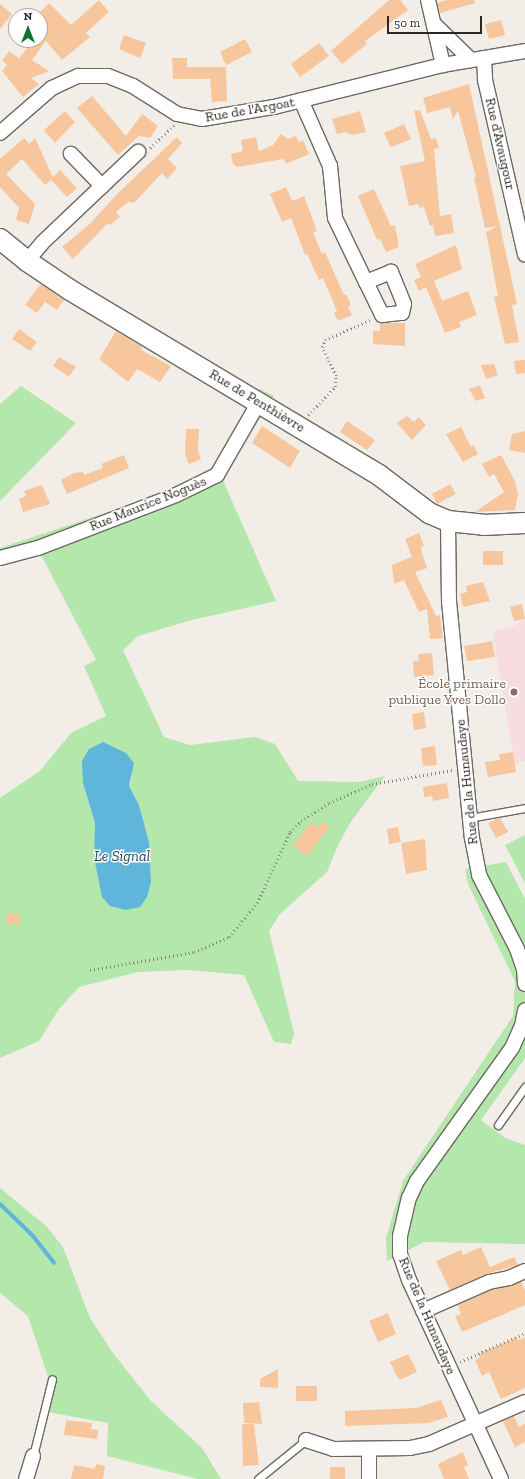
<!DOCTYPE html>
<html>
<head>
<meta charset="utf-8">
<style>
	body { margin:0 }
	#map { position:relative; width:525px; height:1479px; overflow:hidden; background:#f2eee7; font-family:"Zilla Slab",serif }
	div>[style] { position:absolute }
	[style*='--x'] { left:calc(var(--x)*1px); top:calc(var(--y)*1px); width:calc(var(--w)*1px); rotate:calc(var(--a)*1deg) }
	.education>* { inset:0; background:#f7dde1 }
	.green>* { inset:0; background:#b3e7ac }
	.water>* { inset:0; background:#5fb5da }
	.stream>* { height:4px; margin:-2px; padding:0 2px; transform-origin:2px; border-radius:2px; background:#5fb5da }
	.building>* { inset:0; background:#f7c69c }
	.path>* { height:2.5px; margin-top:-1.25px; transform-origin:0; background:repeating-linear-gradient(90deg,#898682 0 1px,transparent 0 4px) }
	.roads { filter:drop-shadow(1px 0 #6c6963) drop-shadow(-1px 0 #6c6963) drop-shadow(0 1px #6c6963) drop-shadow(0 -1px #6c6963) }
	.lane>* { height:7px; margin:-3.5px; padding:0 3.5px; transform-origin:3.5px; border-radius:3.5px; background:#fff }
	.street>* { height:14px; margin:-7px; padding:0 7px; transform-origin:7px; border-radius:7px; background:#fff }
	.secondary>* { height:20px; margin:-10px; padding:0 10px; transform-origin:10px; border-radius:10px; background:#fff }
	.dots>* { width:11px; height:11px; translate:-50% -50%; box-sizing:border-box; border:2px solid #fff; border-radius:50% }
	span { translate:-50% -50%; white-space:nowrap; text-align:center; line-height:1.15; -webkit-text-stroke:3px #fff; paint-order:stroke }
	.street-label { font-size:14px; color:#2a2826 }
	.education-label { font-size:14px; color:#785e54 }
	.right { translate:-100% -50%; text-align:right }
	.water-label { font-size:15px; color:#23495a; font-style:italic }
	.north { position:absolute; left:8px; top:8px; width:40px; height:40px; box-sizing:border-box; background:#fff; border:1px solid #aaa9a8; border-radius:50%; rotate:0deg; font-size:11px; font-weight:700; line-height:16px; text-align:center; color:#2a2826 }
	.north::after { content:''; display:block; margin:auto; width:14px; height:18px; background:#047529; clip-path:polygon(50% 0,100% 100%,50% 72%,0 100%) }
	.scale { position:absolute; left:387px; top:16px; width:95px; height:18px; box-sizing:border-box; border:2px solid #2a2826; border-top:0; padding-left:5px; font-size:12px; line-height:14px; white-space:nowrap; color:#2a2826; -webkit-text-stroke:3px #fff; paint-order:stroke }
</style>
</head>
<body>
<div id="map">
	<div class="education">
		<div style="clip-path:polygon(525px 619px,525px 761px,515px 764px,492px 632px,513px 626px)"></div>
	</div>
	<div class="green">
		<div style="clip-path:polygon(21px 386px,76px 423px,0 501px,0 404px)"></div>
		<div style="clip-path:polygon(evenodd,260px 389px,274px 396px,222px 478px,276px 601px,188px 621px,138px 636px,123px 650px,164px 737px,190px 745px,255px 737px,275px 744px,298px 781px,359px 782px,385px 776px,352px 820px,338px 845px,327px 872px,280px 914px,269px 931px,294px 1033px,291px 1044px,274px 1042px,244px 975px,188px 970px,138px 972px,79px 987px,59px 1009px,39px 1041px,0 1058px,0 798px,40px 771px,71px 733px,106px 716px,84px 666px,96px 660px,41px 555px,0 566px,0 548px,165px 493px,213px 468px,260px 389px,132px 777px,129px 786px,139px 805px,149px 842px,151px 882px,94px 857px,95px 823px,83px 783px,132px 777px)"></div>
		<div style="clip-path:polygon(525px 835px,525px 884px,505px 845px)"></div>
		<div style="clip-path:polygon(506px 862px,525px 899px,525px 1058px,481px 1120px,505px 1138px,525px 1145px,525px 1244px,424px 1242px,387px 1261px,386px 1238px,403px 1181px,513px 1016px,515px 981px,468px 884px,465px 869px)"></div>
		<div style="clip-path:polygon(0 1188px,46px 1226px,63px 1247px,90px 1318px,113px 1353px,151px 1401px,202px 1448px,221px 1479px,198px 1479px,107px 1456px,108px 1423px,41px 1411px,48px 1377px,28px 1316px,0 1293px)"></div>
	</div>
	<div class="water">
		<div style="clip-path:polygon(103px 742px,126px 753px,134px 763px,129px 786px,139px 805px,149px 842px,151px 882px,147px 897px,140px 907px,126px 910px,110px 906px,102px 897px,94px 857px,95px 823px,83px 783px,82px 761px,89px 749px)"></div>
	</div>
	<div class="stream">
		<div style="--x:0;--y:1204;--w:46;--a:44.1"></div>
		<div style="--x:33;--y:1236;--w:34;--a:52"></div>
	</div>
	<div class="building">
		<div style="clip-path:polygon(99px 0,109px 12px,86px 33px,90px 37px,62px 60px,46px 41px,32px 60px,49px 71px,31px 78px,39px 84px,23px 97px,2px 71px,7px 65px,2px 61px,9px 51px,19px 58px,34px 40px,40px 40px,40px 12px,49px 3px,71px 25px)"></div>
		<div style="clip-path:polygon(389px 0,400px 0,408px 10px,365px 41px,367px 44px,342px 64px,331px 51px)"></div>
		<div style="clip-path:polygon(447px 0,474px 0,475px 3px,440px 13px,437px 3px)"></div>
		<div style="clip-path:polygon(0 4px,12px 14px,0 29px)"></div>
		<div style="clip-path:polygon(501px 20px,505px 35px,489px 39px,485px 24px)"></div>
		<div style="clip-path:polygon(124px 35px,146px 43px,140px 58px,119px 49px)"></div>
		<div style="clip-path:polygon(245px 39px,252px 52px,226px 65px,220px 52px)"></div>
		<div style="clip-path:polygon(319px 43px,329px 56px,300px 77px,291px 64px)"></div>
		<div style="clip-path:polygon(172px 58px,187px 58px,187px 67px,226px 67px,227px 101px,212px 102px,210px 79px,173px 79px)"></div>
		<div style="clip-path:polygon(469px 84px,517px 304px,512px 305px,519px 342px,505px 344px,494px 297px,498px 296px,486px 232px,498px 226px,485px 228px,474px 177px,476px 177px,458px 111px,453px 119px,450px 107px,427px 113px,423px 98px)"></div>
		<div style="clip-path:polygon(92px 96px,126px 136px,142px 114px,158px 126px,150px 138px,139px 136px,118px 155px,77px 108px)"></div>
		<div style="clip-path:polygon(420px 110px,431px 139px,436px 138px,439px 148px,434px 149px,440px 216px,451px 214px,454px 233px,435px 236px,433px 225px,430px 226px,424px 207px,419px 208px,419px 204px,409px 206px,400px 166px,425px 161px,414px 111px)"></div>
		<div style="clip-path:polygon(65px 111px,75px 122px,55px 143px,44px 130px)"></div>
		<div style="clip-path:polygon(360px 111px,366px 132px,353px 135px,345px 132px,337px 134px,332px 119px)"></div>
		<div style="clip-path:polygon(404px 124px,411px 139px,391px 147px,384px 133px)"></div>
		<div style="clip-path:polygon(281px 134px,288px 139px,296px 136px,299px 142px,303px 140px,309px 154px,286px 164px,284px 159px,237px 167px,233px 164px,231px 154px,243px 151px,241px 140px,256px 137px,259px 151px,273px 145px)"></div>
		<div style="clip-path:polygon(177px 137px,182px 143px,168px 159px,177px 168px,167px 179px,162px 173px,134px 203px,128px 202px,116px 212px,120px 217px,110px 225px,108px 223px,73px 259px,62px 247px,91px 223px,116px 195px)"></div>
		<div style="clip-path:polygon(24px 138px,29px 144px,35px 138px,53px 177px,60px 170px,77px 188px,67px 197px,51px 180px,45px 185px,22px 159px,6px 174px,35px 204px,29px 224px,16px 220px,19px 208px,0 187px,0 159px)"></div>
		<div style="clip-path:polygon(286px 187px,292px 201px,304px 196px,317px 231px,313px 233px,322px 254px,325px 252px,344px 295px,346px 294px,351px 305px,348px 307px,352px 315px,338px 321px,334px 313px,337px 311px,323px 278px,319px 280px,307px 254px,305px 255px,291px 218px,282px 222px,270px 194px)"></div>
		<div style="clip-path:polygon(374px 189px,391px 226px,395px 225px,399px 247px,386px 252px,380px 239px,377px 240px,358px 196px)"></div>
		<div style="clip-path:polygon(456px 245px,462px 269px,434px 281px,442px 301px,468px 291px,477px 315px,459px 322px,461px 327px,445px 333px,426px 287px,419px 291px,414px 280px,421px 277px,415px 264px)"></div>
		<div style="clip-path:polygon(41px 284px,64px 300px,57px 310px,45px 302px,37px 313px,25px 305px)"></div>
		<div style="clip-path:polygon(380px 323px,405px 323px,405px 346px,373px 344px,373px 331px,380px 331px)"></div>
		<div style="clip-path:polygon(19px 329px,37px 342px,30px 351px,12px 339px)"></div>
		<div style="clip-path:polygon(116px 331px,142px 347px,141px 350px,171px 366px,160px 382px,137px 369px,128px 382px,99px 359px)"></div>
		<div style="clip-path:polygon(59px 357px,76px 367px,69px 377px,53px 366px)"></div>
		<div style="clip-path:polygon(525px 360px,525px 373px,516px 374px,514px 361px)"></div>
		<div style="clip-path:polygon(494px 364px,498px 375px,486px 379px,481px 365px)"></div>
		<div style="clip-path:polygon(480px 385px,485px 398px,476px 401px,469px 389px)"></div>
		<div style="clip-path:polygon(407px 416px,414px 422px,418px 417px,426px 425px,412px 440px,397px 423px)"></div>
		<div style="clip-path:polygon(347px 421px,375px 440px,367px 450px,340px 432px)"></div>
		<div style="clip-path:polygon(262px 426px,300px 451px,290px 468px,252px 443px)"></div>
		<div style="clip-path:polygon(461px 427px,471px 447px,473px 445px,478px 454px,463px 462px,446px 434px)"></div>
		<div style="clip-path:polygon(186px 429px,199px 429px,198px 451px,201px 459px,189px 464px,185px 454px)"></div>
		<div style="clip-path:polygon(525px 431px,525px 453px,509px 450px,512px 434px)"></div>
		<div style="clip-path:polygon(124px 455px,129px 468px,67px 494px,61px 480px,74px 473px,83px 472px,84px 475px,103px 468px,101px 464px)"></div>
		<div style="clip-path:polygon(501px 455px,515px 481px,518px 494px,515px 510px,475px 512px,504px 492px,494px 474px,489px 477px,482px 464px)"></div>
		<div style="clip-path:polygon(450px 484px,456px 494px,437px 504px,432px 494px)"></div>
		<div style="clip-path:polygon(42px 485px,50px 504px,23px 512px,19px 499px,26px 496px,24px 491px)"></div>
		<div style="clip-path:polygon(419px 533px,424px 546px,421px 547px,422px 553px,427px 568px,415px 572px,436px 616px,440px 615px,443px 638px,430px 639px,427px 609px,419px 612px,404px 580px,394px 584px,392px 565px,412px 557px,405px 539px)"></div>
		<div style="clip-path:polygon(483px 551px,503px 551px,503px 565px,483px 565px)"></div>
		<div style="clip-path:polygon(483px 582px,490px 601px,463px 607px,460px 594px,467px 592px,466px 586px)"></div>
		<div style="clip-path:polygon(522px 604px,525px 619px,514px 621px,510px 607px)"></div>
		<div style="clip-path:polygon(492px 641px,495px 657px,467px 661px,464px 646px)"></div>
		<div style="clip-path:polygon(432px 653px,434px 675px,414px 677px,413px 661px,419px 661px,418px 654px)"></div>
		<div style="clip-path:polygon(424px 712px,426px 728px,414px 730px,412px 714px)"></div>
		<div style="clip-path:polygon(435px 746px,437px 765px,423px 766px,421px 748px)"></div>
		<div style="clip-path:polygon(513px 752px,516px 772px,488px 777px,485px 762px,500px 760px,499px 754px)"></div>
		<div style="clip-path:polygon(447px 783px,449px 798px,433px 801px,432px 796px,424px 797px,423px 787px)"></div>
		<div style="clip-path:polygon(500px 818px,508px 832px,496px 838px,488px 823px)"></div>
		<div style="clip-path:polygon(323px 821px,330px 827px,307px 856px,293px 845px,311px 822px,318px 827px)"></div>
		<div style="clip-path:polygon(398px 827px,401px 842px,389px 844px,387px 829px)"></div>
		<div style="clip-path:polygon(425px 839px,427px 870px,406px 874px,401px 843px)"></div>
		<div style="clip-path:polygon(20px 913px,20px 924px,7px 925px,6px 914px)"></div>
		<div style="clip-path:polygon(481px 1247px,490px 1267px,514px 1257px,518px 1265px,486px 1274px,450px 1290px,436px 1261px,461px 1250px,463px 1255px)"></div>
		<div style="clip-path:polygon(521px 1282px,525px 1290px,525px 1305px,462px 1332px,455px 1316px,461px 1314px,458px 1305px,492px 1290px)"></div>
		<div style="clip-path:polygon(388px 1313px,396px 1334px,378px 1342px,369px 1321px)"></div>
		<div style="clip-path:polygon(517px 1337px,518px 1340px,525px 1337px,525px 1388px,501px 1399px,489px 1372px,482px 1376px,475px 1360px,480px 1357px,479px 1354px)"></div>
		<div style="clip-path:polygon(408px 1354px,417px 1372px,399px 1380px,390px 1362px)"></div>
		<div style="clip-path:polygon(278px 1369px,278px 1388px,260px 1387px,260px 1379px)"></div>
		<div style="clip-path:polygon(296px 1386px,317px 1386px,317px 1401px,296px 1401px)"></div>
		<div style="clip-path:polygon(441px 1400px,448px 1417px,429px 1423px,345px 1426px,345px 1411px,416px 1408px)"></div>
		<div style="clip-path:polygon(259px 1402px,262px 1424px,244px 1423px,243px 1403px)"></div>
		<div style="clip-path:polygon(514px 1416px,519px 1427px,525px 1424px,525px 1442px,515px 1447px,503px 1421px)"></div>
		<div style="clip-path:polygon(66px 1420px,92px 1423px,91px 1429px,98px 1430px,97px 1439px,64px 1435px)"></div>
		<div style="clip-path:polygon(242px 1424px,254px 1424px,259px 1465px,243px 1466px)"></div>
		<div style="clip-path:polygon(463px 1452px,468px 1465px,464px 1467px,469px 1479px,444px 1479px,438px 1464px)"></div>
		<div style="clip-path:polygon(96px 1464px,105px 1466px,103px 1479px,71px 1479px,74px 1465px,95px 1469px)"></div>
		<div style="clip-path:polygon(330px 1467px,345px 1467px,345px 1479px,330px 1479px)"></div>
	</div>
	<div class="path">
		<div style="--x:150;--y:148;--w:33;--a:-44"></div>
		<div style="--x:308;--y:415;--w:39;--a:-46"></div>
		<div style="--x:335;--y:387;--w:11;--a:-85"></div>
		<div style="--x:336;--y:376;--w:32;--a:-116"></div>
		<div style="--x:322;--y:347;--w:8;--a:-67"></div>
		<div style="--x:325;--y:340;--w:49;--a:-24"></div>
		<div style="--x:90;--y:970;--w:106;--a:-9.8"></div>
		<div style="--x:194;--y:952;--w:38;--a:-23"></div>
		<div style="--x:229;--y:937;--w:44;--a:-50.5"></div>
		<div style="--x:257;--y:903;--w:78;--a:-65.1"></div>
		<div style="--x:290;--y:832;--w:16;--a:-45"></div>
		<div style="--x:301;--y:821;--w:33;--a:-33"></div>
		<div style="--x:329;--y:803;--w:47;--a:-23.8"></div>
		<div style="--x:372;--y:784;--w:82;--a:-9.8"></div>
		<div style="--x:460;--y:1362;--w:71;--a:-24"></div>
	</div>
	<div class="roads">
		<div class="lane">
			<div style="--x:469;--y:818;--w:57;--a:-10.1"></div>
			<div style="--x:498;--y:1125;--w:47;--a:-54.6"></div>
			<div style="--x:33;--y:1456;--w:79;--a:-76.1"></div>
			<div style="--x:258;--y:1479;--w:62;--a:-39.1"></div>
		</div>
		<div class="street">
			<div style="--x:428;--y:0;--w:67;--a:77"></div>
			<div style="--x:434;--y:24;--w:52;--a:44.2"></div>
			<div style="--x:484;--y:58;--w:22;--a:87"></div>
			<div style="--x:485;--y:80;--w:179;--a:77.1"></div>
			<div style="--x:301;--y:100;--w:72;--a:66.3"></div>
			<div style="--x:330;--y:166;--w:52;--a:84.5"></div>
			<div style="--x:335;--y:218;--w:71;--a:64.2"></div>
			<div style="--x:366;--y:282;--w:37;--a:64"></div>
			<div style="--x:382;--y:315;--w:20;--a:-6"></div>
			<div style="--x:402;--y:313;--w:9;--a:-77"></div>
			<div style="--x:404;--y:304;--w:35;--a:-112"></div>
			<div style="--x:391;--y:272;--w:27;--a:158"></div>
			<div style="--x:0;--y:133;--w:69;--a:-40.9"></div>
			<div style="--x:52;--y:88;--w:29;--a:-25"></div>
			<div style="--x:78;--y:76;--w:30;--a:0"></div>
			<div style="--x:108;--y:76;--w:27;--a:22"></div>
			<div style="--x:133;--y:86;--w:52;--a:32.5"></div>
			<div style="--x:177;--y:114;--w:25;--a:11"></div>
			<div style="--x:202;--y:119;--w:73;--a:-9.5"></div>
			<div style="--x:274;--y:107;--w:174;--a:-14"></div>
			<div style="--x:443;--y:65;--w:83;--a:-9.7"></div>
			<div style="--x:102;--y:186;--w:50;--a:-43.4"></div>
			<div style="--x:27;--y:261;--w:23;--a:-50"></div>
			<div style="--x:42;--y:243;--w:83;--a:-43.5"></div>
			<div style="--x:102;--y:186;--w:45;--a:-134.1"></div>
			<div style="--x:448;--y:521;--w:80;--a:89.3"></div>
			<div style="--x:449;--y:601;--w:238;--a:84.5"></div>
			<div style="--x:472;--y:838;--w:38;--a:79"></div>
			<div style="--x:479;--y:875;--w:83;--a:62.8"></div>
			<div style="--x:517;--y:949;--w:21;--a:71"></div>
			<div style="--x:524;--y:969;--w:15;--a:86"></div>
			<div style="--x:0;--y:558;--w:39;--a:-15"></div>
			<div style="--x:38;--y:548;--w:148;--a:-21"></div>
			<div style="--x:176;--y:495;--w:46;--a:-26"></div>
			<div style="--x:217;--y:475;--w:84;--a:-60.1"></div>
			<div style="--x:423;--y:1311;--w:72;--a:-23.7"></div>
			<div style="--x:489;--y:1282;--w:20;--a:-11"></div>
			<div style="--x:509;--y:1278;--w:17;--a:-24"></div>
			<div style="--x:306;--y:1440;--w:28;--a:18"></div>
			<div style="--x:333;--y:1449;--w:77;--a:-0.7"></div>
			<div style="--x:410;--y:1448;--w:19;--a:-12"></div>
			<div style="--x:429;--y:1444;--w:105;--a:-23.6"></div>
			<div style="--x:369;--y:1449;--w:30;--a:90"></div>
			<div style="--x:26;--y:1479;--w:24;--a:-73"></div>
			<div style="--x:501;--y:1479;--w:219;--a:-114.8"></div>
			<div style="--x:409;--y:1280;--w:28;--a:-109"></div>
			<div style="--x:400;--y:1254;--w:18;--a:-90"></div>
			<div style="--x:400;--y:1236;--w:39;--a:-77"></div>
			<div style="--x:409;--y:1198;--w:19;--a:-65"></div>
			<div style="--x:417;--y:1181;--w:163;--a:-54.5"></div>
			<div style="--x:512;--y:1048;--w:24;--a:-66"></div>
			<div style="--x:522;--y:1026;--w:16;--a:-79"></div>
		</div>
		<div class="secondary">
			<div style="--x:0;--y:239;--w:35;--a:39"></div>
			<div style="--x:27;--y:261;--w:52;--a:34"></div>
			<div style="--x:70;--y:290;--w:360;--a:30.9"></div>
			<div style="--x:379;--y:475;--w:63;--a:37.2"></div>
			<div style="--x:429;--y:513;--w:21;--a:23"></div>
			<div style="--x:448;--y:521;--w:36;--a:6"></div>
			<div style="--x:484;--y:525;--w:41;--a:-2.8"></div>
		</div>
	</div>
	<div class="dots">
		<div style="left:514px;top:692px;background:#8d6e63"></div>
	</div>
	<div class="street-label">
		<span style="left:250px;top:110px;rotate:-10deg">Rue de l'Argoat</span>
		<span style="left:500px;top:144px;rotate:77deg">Rue d'Avaugour</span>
		<span style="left:257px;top:401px;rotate:31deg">Rue de Penthièvre</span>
		<span style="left:148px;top:504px;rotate:-22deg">Rue Maurice Noguès</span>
		<span style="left:467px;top:782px;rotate:-96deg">Rue de la Hunaudaye</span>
		<span style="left:427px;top:1316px;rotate:67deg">Rue de la Hunaudaye</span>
	</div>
	<div class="education-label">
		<span class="right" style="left:506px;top:692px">École primaire<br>publique Yves Dollo</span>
	</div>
	<div class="water-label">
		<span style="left:122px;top:857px">Le Signal</span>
	</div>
	<div class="north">N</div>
	<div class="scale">50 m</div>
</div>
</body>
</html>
